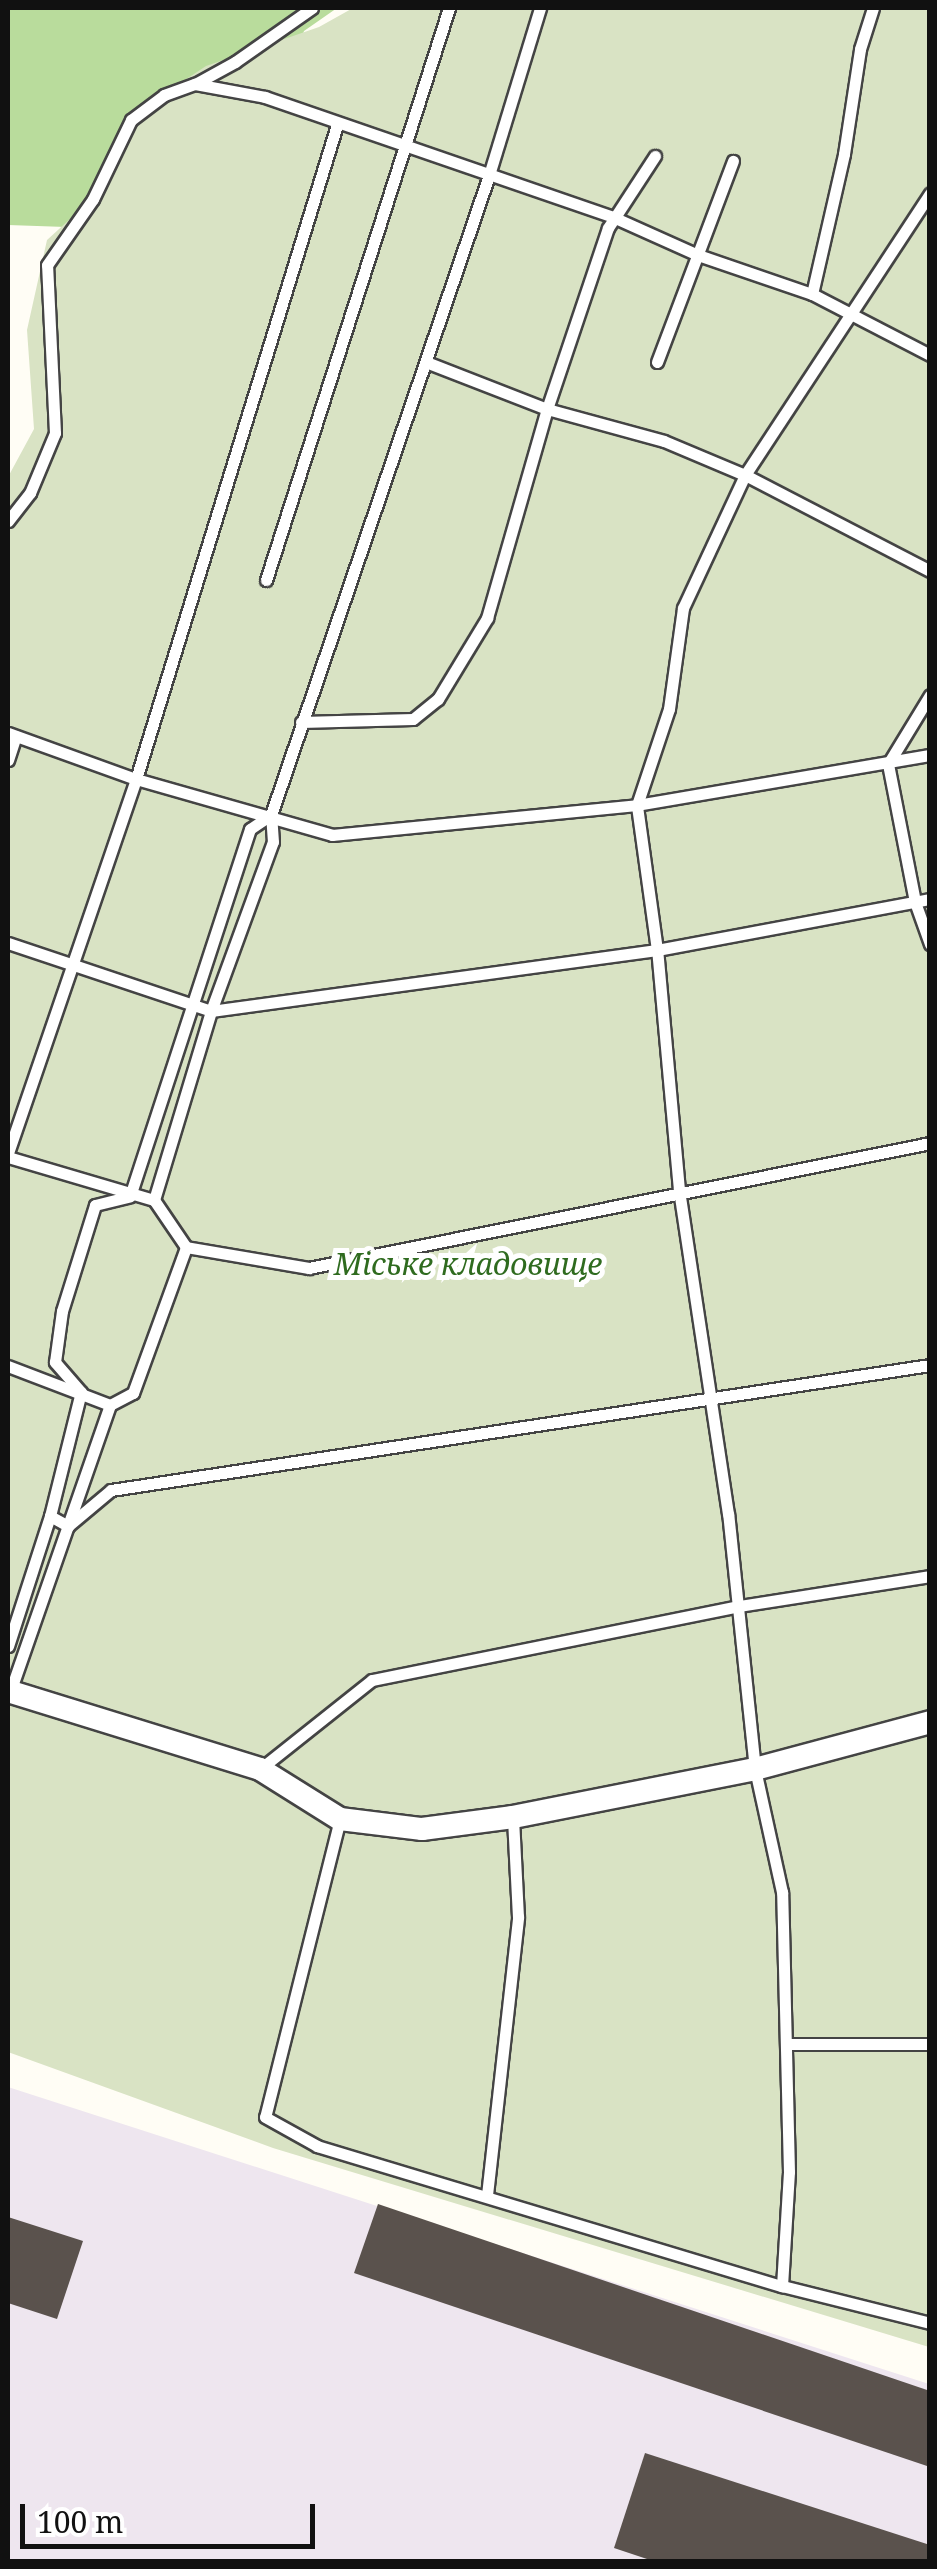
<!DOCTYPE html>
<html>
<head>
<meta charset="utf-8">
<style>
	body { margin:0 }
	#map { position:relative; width:937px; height:2569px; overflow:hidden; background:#fffdf5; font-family:"Noto Serif",serif }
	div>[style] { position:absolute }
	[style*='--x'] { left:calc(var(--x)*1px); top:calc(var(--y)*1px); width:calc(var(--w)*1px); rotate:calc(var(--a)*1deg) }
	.industrial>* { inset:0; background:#eee6ef }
	.forest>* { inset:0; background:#b9dc9c }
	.cemetery>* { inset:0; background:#d9e3c4 }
	.building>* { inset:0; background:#5a524d }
	.roads { filter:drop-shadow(2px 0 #444) drop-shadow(-2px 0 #444) drop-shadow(0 2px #444) drop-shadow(0 -2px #444) }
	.lane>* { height:11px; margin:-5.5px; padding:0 5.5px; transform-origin:5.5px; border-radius:5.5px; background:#fff }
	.street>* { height:22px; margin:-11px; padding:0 11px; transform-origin:11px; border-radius:11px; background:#fff }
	span { translate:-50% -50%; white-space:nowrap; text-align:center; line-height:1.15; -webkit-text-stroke:10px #fff; paint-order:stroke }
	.park-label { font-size:30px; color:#2f6b1f; font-style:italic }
	.frame { position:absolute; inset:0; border:10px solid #111; pointer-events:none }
	.scale { position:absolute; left:20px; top:2504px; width:295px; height:45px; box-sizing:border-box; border:5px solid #111; border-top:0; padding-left:12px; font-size:30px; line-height:35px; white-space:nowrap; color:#111; -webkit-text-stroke:8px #fff; paint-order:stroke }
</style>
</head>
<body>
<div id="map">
	<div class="industrial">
		<div style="clip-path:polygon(8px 2087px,929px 2384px,929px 2561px,8px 2561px)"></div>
	</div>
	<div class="forest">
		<div style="clip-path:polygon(8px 8px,337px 8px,304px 31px,296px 55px,127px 198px,66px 227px,8px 225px)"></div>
	</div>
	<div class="cemetery">
		<div style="clip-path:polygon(353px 8px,929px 8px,929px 2347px,273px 2148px,8px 2052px,8px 477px,34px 429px,27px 330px,47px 240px,105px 187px,126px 119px,206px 66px,319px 27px)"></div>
	</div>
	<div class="building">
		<div style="clip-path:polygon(378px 2204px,930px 2391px,930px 2467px,354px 2273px)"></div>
		<div style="clip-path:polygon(8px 2217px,83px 2241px,57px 2319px,8px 2303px)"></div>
		<div style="clip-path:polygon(645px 2453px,930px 2545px,930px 2562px,656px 2562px,614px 2548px)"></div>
	</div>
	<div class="roads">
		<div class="lane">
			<div style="--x:195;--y:84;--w:46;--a:-28.8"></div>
			<div style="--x:235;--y:62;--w:94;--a:-35"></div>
			<div style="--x:812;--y:294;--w:144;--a:-77.1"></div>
			<div style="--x:844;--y:154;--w:106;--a:-81.3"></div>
			<div style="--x:860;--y:49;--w:43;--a:-72.4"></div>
			<div style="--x:426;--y:362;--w:130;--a:21.2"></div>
			<div style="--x:547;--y:409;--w:121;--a:15.3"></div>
			<div style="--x:664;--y:441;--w:88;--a:22.8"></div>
			<div style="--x:745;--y:475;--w:208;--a:27.4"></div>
			<div style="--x:657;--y:362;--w:215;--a:-69.3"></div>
			<div style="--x:8;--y:521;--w:36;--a:-52"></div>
			<div style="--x:30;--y:493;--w:65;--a:-67.4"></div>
			<div style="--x:55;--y:433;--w:168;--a:-92.7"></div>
			<div style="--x:47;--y:265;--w:80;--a:-55.1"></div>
			<div style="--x:93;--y:199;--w:88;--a:-64.3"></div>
			<div style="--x:131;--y:120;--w:41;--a:-37.1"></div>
			<div style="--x:164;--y:95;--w:33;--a:-20"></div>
			<div style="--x:195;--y:84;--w:71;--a:10.5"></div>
			<div style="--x:265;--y:97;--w:368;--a:19"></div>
			<div style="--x:613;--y:217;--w:93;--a:24.1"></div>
			<div style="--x:698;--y:255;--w:120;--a:18.9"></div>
			<div style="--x:812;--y:294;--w:133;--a:27.3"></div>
			<div style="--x:266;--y:580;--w:601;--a:-72.26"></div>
			<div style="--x:930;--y:695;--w:81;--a:121.3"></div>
			<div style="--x:888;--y:764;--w:141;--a:78.9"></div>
			<div style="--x:915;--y:902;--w:45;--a:70.3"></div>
			<div style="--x:301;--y:722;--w:112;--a:-1.5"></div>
			<div style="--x:413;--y:719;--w:32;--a:-39"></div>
			<div style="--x:438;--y:699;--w:95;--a:-58.8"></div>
			<div style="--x:487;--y:618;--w:217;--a:-74"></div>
			<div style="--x:547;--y:409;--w:191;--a:-71.4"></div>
			<div style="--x:608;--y:228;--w:86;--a:-56.9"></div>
			<div style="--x:8;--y:733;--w:136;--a:19.8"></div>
			<div style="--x:136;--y:779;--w:204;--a:15.9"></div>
			<div style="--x:332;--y:835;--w:306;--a:-5.6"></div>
			<div style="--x:637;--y:805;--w:297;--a:-9.7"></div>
			<div style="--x:8;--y:760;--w:25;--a:-72"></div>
			<div style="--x:8;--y:943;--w:214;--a:18.5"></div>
			<div style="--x:211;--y:1011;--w:450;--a:-7.8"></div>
			<div style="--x:657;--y:950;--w:278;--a:-10.6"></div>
			<div style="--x:8;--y:1153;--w:395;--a:-71.1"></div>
			<div style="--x:136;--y:779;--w:684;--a:-72.92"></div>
			<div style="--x:8;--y:1157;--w:152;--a:16.4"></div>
			<div style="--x:186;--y:1247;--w:125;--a:9.7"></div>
			<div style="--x:309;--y:1268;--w:633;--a:-11.38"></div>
			<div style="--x:8;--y:1366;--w:109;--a:20.9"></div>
			<div style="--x:50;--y:1516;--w:21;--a:29"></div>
			<div style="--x:68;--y:1526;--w:56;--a:-39.9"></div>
			<div style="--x:111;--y:1490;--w:828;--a:-8.68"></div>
			<div style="--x:8;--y:1646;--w:137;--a:-72.1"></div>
			<div style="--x:50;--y:1516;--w:128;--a:-76"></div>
			<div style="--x:81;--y:1392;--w:40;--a:-131"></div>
			<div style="--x:55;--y:1362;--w:51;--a:-82.2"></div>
			<div style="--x:62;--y:1311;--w:111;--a:-72.7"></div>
			<div style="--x:95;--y:1205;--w:36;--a:-14"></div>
			<div style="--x:130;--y:1196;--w:386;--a:-71.9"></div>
			<div style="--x:250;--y:829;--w:25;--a:-34"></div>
			<div style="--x:10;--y:1692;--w:304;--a:-70.8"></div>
			<div style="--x:110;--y:1405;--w:26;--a:-28"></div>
			<div style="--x:133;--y:1393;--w:155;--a:-70"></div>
			<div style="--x:186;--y:1247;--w:57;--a:-124.2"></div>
			<div style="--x:154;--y:1200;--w:197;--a:-73.2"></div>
			<div style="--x:211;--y:1011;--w:180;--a:-69.9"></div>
			<div style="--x:273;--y:842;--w:27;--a:-94"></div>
			<div style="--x:271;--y:815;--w:676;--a:-71.19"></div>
			<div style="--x:489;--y:175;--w:175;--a:-73"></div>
			<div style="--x:260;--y:1769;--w:143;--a:-38.5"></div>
			<div style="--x:372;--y:1680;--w:374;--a:-11.4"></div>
			<div style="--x:739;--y:1606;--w:193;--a:-8.9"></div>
			<div style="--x:340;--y:1819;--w:307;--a:104.1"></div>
			<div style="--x:265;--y:2117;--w:60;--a:29.1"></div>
			<div style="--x:317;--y:2146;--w:486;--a:16.8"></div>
			<div style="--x:782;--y:2286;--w:153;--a:14"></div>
			<div style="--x:786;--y:2044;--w:144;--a:0"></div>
			<div style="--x:487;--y:2195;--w:280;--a:-83.6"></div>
			<div style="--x:518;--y:1917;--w:100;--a:-92.9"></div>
			<div style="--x:782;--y:2286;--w:114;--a:-86.5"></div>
			<div style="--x:789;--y:2172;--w:280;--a:-91.4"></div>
			<div style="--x:782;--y:1892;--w:126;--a:-102.4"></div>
			<div style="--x:755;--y:1769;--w:256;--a:-96"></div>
			<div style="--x:728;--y:1514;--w:328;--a:-98.6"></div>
			<div style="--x:679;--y:1190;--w:241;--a:-95.2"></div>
			<div style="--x:657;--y:950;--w:146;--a:-97.9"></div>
			<div style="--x:637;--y:805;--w:101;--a:-71.6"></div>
			<div style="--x:669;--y:709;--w:102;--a:-82.1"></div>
			<div style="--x:683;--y:608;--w:147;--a:-65"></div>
			<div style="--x:745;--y:475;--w:337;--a:-56.7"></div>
		</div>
		<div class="street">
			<div style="--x:8;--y:1691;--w:264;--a:17.2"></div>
			<div style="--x:260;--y:1769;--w:94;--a:32"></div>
			<div style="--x:340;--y:1819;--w:83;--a:7"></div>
			<div style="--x:422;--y:1829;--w:92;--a:-7.5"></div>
			<div style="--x:513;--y:1817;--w:247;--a:-11.2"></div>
			<div style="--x:755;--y:1769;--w:181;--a:-15"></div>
		</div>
	</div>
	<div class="park-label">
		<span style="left:468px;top:1264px">Міське кладовище</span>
	</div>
	<div class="frame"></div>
	<div class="scale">100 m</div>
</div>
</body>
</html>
